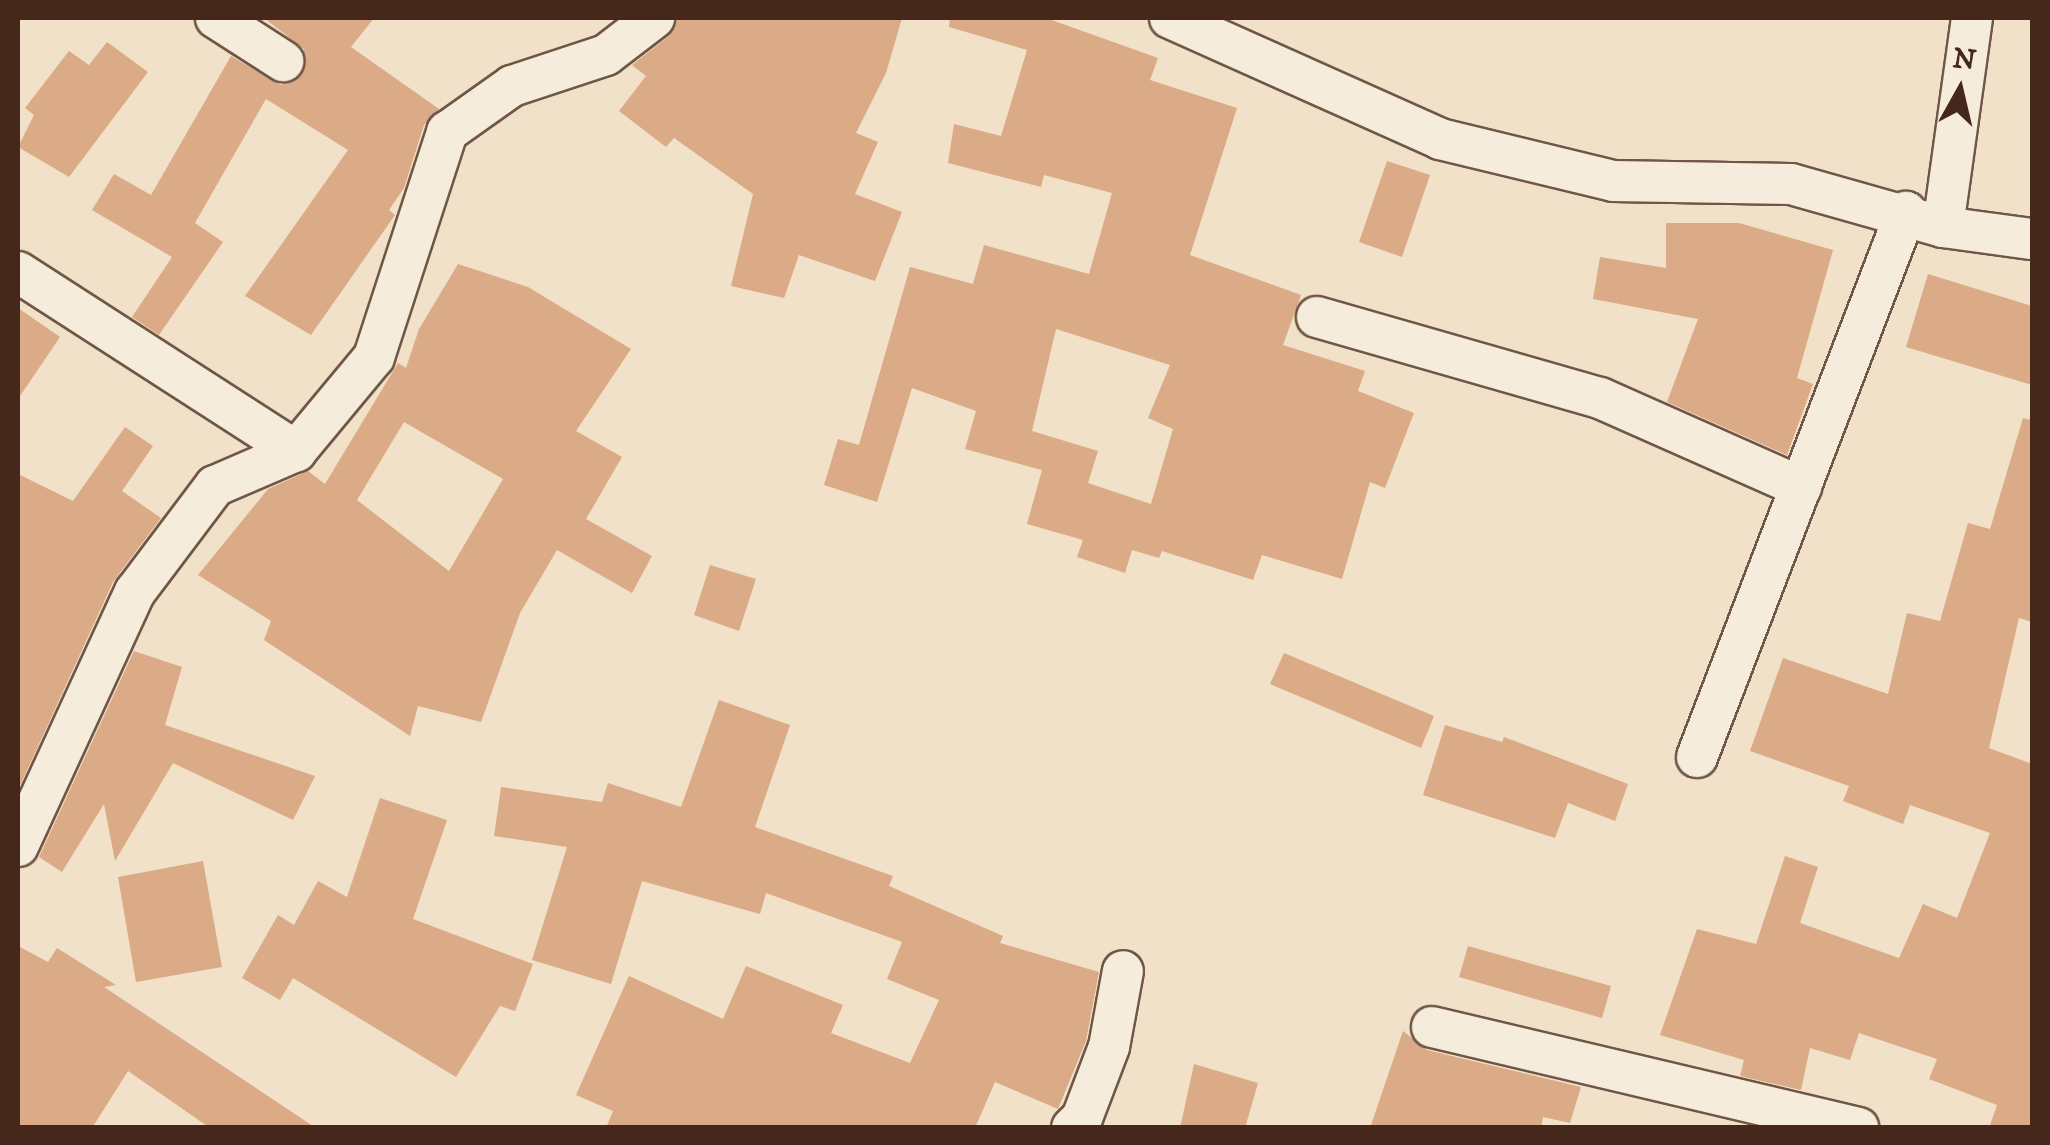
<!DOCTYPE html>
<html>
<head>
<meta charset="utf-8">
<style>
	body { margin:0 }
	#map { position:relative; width:2050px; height:1145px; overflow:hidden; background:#f0e1c8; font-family:"IM FELL DW Pica",serif }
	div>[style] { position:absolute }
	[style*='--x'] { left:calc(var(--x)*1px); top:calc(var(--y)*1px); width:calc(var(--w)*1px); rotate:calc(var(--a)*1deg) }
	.building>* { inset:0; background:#dbaa86 }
	.roads { filter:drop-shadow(2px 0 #705646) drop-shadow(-2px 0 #705646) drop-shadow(0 2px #705646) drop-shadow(0 -2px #705646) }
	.street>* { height:40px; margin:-20px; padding:0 20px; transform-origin:20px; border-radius:20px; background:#f5ecdb }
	span { translate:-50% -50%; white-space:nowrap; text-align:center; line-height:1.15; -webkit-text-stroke:8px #f5ecdb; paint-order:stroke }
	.frame { position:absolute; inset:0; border:20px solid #45271b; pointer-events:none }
	.north { position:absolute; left:1910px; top:40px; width:100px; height:100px; -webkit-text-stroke:8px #f5ecdb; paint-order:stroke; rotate:8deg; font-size:28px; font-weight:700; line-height:40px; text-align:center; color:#45271b }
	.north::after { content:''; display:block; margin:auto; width:35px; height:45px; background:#45271b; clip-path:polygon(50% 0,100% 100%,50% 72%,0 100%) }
</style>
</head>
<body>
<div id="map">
	<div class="building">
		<div style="clip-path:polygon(264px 18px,374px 18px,351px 47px,439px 109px,424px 125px,404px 188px,389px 210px,395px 215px,311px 335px,245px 296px,348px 150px,266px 99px,195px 223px,223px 242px,159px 335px,132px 317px,172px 257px,92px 210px,114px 174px,151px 195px,231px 56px,281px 85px,302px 75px,304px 49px)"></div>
		<div style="clip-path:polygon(677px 18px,902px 18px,886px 73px,856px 133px,878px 142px,855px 194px,902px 212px,875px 281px,799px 255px,784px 298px,731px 286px,753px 194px,674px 138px,666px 147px,619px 111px,646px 76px,632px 65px,669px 36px)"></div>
		<div style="clip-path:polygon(evenodd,950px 18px,1046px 18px,1158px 58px,1150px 80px,1237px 108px,1190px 255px,1301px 295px,1283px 345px,1365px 371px,1358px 391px,1414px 413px,1385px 488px,1370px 482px,1342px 579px,1262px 555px,1253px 580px,1162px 551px,1159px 558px,1132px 550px,1125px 573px,1077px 557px,1083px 540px,1027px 524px,1042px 470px,965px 449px,976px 411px,912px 388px,877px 502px,824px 485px,838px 439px,859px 445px,910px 267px,973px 284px,984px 245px,1089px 274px,1112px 193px,1044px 175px,1041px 187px,948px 163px,954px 124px,1001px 136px,1027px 50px,949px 27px,950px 18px,1056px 329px,1170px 365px,1148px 418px,1173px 429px,1151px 504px,1088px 483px,1098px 451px,1032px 431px,1056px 329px)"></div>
		<div style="clip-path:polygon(107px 42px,148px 72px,69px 177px,18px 147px,34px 115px,25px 108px,69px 51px,89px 65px)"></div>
		<div style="clip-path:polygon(1387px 161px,1430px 175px,1402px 257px,1359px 242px)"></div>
		<div style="clip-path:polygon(1666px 223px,1739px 223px,1833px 250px,1797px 378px,1813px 384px,1787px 455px,1667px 402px,1698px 319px,1593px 299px,1600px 257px,1666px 268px)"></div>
		<div style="clip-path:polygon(evenodd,458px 264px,528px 287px,631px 349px,576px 431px,622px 457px,586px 519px,652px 556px,632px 593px,557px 550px,520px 613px,481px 722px,418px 706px,410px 736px,264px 640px,271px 621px,198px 575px,268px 489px,308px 471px,325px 484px,398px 363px,406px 368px,419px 329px,458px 264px,404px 422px,503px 479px,449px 571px,357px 500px,404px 422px)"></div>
		<div style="clip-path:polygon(1928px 274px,2032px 306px,2032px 385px,1906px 347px)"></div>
		<div style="clip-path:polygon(18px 308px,60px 337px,18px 399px)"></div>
		<div style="clip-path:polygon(2023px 418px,2032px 420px,2032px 622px,2019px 618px,1989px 748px,2032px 764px,2032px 1128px,1989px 1128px,1997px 1105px,1929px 1079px,1937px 1059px,1859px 1033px,1850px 1060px,1810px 1048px,1801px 1090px,1740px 1076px,1744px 1060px,1660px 1035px,1697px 929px,1756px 944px,1785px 856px,1818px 867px,1800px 923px,1899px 958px,1923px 904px,1957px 918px,1990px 833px,1910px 805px,1903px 824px,1843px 801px,1849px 786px,1750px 751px,1783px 658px,1888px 694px,1907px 613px,1940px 621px,1968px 523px,1990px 529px)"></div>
		<div style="clip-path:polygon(125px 427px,153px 446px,122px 491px,161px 518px,113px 582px,18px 790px,18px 474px,73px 501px)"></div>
		<div style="clip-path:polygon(710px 565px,756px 579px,739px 631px,694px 615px)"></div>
		<div style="clip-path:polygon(134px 651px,182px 667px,165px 725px,315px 776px,293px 820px,173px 763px,115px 861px,104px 804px,62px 872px,39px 857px)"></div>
		<div style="clip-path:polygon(1284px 653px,1434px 716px,1421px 748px,1270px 684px)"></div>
		<div style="clip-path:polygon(719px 700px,790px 725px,755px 827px,893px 876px,889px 886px,1003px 936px,1000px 943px,1099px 972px,1086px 1041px,1058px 1109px,995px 1082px,975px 1128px,606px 1128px,613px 1111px,576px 1095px,629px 976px,723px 1019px,746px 966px,843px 1005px,831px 1033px,910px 1063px,939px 1000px,887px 979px,902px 942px,766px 893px,760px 914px,642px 881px,611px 984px,532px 960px,567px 847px,494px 836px,501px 787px,602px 802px,608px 783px,681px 807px)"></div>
		<div style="clip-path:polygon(1445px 725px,1502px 742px,1504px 737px,1628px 784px,1615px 821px,1568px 803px,1555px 838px,1423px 795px)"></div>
		<div style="clip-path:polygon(380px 798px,447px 820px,413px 919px,533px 964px,515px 1011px,500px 1006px,456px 1077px,293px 978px,280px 1000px,242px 978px,278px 915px,294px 925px,318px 881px,347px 897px)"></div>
		<div style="clip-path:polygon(203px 861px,222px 967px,136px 982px,118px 877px)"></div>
		<div style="clip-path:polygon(18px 946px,48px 962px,57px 948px,116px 985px,104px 987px,316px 1128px,210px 1128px,128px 1071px,92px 1128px,18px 1128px)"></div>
		<div style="clip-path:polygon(1468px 946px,1611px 986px,1602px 1018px,1459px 977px)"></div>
		<div style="clip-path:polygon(1403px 1031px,1427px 1050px,1581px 1087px,1570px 1123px,1543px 1117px,1541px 1128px,1370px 1128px)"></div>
		<div style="clip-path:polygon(1194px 1064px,1258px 1083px,1245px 1128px,1180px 1128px)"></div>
	</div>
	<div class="roads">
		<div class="street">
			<div style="--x:216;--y:18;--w:80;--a:32.7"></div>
			<div style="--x:1170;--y:18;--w:296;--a:24.1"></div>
			<div style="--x:1440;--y:139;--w:178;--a:13.6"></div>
			<div style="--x:1613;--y:181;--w:178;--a:1"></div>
			<div style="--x:1791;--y:184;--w:158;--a:15.8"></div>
			<div style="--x:1943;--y:227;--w:90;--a:7.7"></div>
			<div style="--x:1943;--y:227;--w:211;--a:-82.1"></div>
			<div style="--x:18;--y:272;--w:331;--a:32.8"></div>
			<div style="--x:1317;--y:317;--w:294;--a:16"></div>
			<div style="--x:1600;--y:398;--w:220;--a:23.9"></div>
			<div style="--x:1697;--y:757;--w:584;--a:-69.02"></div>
			<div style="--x:18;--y:846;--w:280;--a:-65.3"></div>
			<div style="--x:135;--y:592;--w:133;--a:-53"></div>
			<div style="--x:215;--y:486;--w:88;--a:-23.4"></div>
			<div style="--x:296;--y:451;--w:122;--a:-50.3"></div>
			<div style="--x:374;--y:357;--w:237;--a:-72"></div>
			<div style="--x:447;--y:132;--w:80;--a:-35.3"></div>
			<div style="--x:512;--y:86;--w:99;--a:-18.3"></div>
			<div style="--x:606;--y:55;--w:61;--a:-37.6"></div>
			<div style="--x:1432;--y:1027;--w:438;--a:13.3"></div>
			<div style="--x:1072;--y:1128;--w:14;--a:-45"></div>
			<div style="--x:1082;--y:1118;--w:76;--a:-69.2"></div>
			<div style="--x:1109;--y:1047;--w:77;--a:-79.6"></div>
		</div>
	</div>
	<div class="frame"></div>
	<div class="north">N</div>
</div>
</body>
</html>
